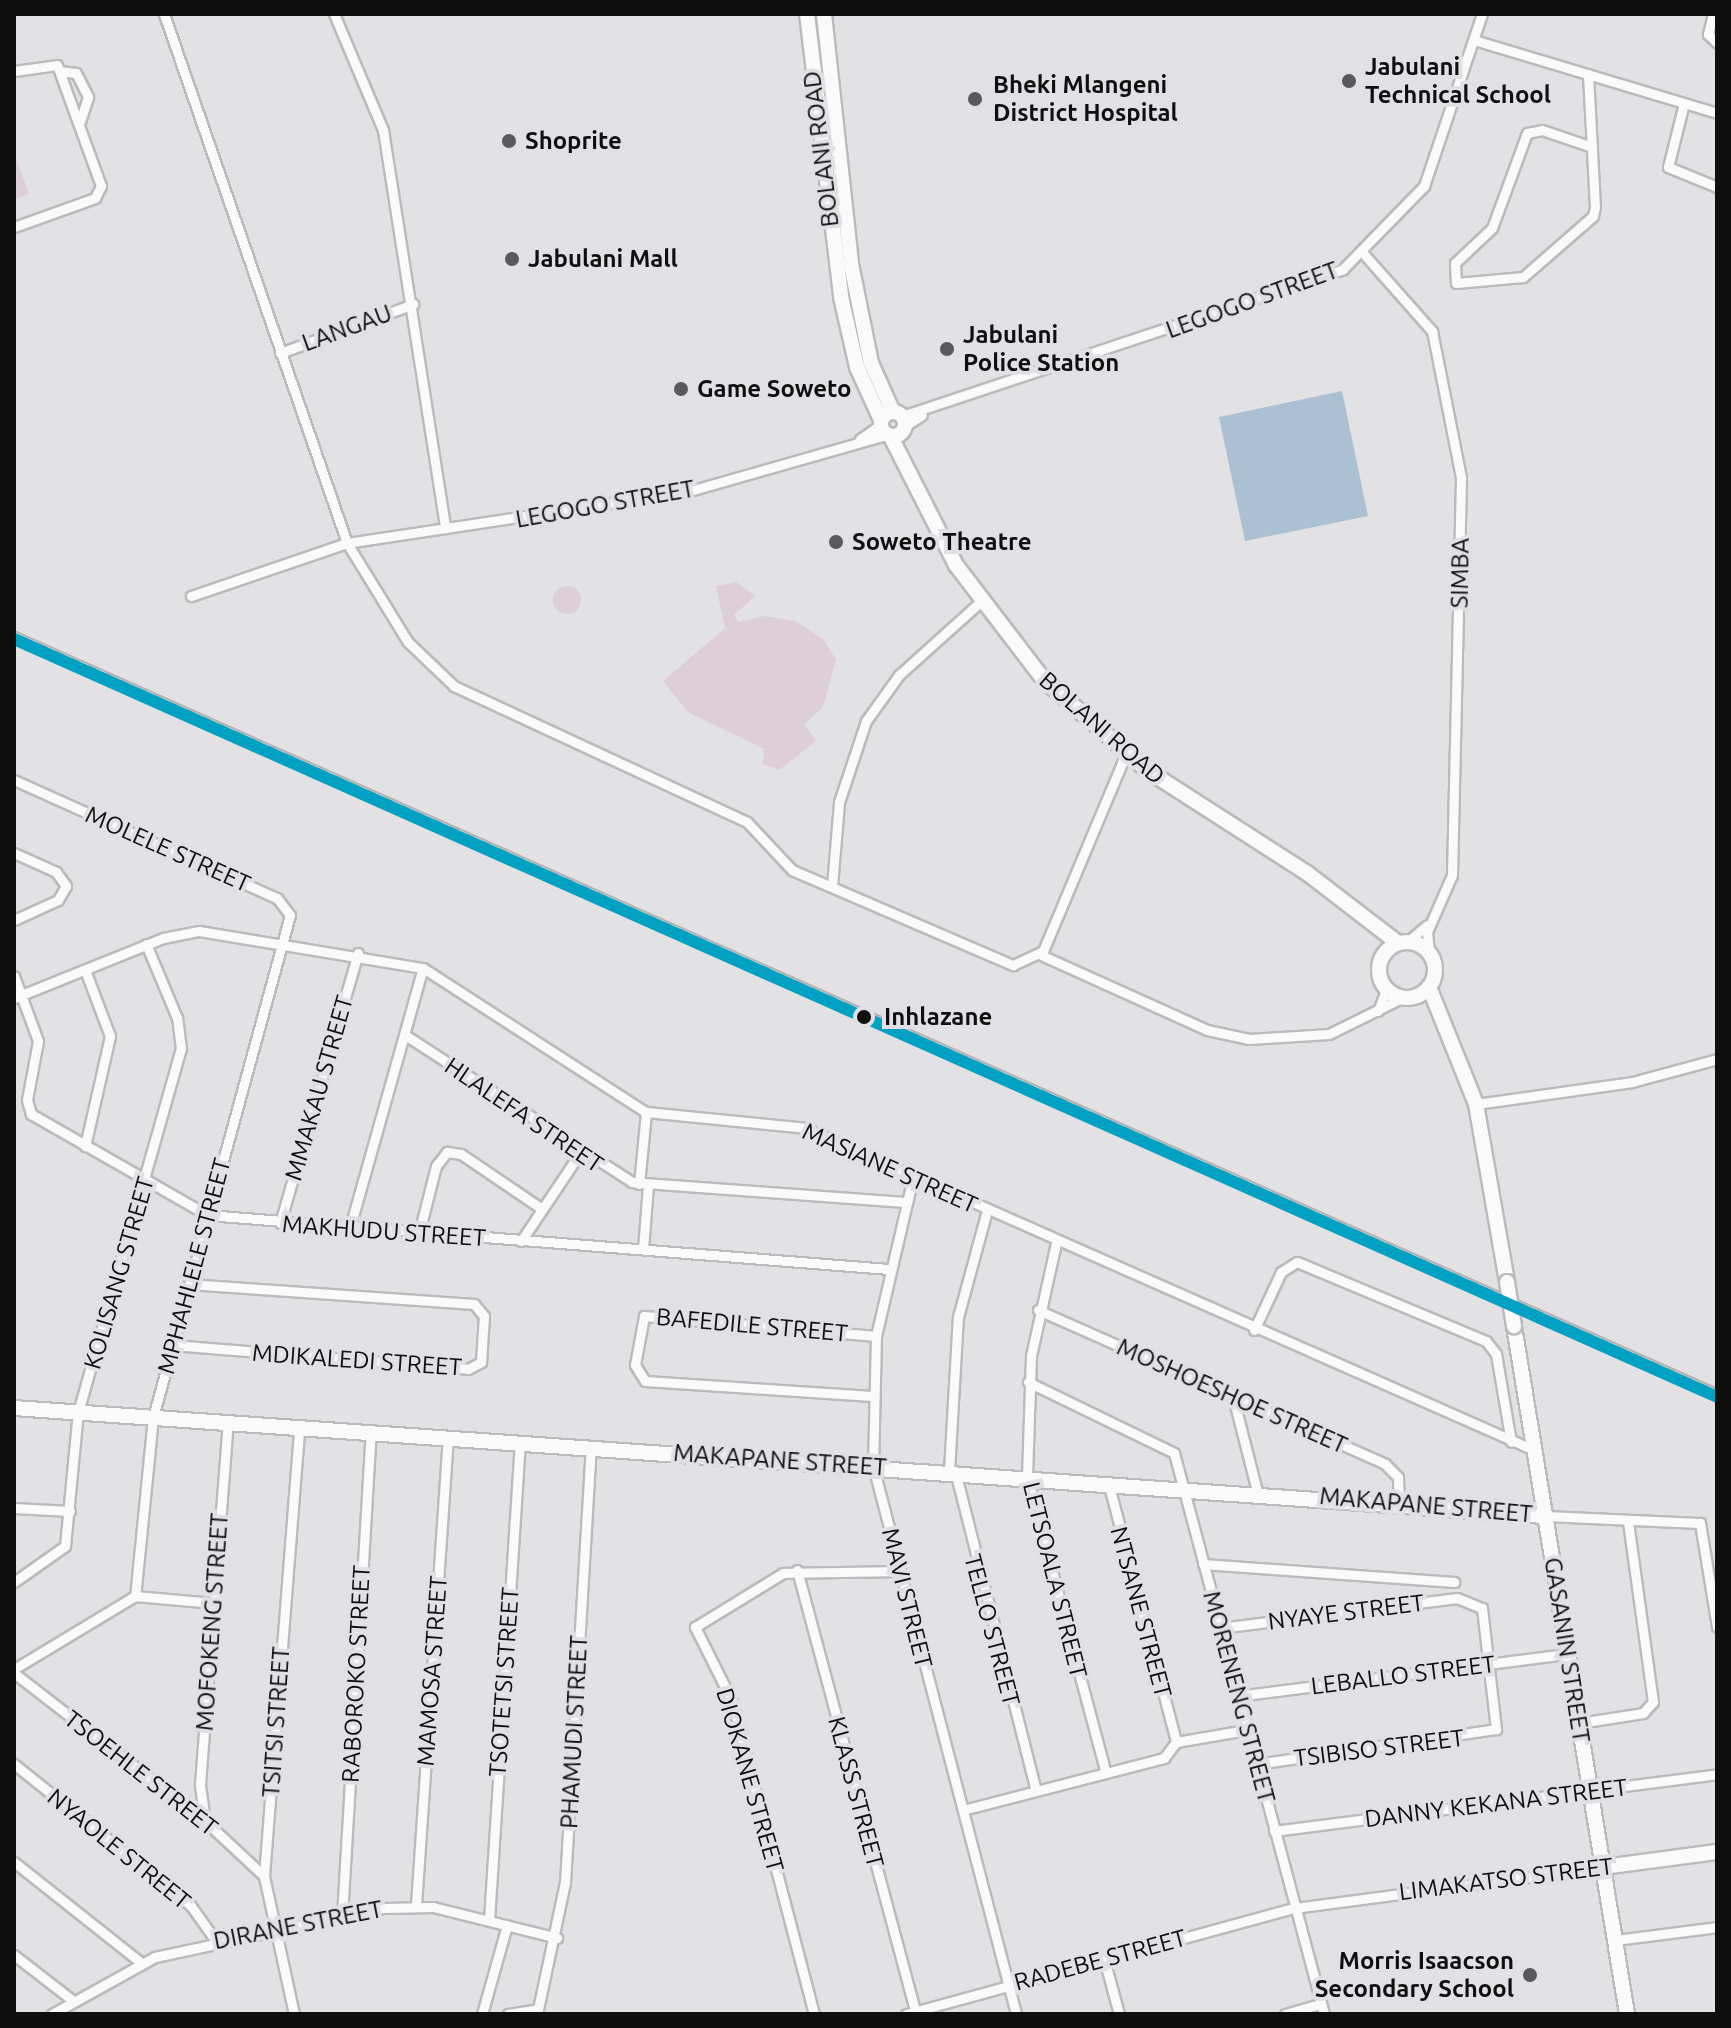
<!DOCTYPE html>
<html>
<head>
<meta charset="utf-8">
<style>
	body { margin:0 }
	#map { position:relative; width:1731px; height:2028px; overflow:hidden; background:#e2e1e3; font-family:Ubuntu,sans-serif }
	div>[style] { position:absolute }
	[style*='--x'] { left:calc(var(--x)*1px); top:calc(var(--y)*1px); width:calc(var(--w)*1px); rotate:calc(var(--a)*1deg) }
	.green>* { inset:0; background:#deced8 }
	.round { border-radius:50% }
	.water>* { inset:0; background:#abc1d3 }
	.roads { filter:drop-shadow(2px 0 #bbbabc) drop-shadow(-2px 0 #bbbabc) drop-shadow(0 2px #bbbabc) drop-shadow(0 -2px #bbbabc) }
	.street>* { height:9px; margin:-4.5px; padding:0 4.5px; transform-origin:4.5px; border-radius:4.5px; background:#fbfafb }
	.secondary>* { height:14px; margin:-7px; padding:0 7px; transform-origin:7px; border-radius:7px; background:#fbfafb }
	.secondary>.ring { margin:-7px; padding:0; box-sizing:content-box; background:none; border:14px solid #fbfafb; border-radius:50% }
	.rail>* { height:6px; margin-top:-3px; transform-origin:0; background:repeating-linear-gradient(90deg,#e1e0e4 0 9px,#b2b2b3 0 18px); box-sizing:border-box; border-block:2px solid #b2b2b3 }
	.bridges { filter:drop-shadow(2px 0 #bbbabc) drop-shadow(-2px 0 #bbbabc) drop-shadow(0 2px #bbbabc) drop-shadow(0 -2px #bbbabc) }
	.secondary-bridge>* { height:14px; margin:-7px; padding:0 7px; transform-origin:7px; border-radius:7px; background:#fbfafb }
	.rail-1>* { height:12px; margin:-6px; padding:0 6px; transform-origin:6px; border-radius:6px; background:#01a1c4 }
	.dots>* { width:22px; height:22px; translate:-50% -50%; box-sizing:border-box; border:4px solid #e1e0e4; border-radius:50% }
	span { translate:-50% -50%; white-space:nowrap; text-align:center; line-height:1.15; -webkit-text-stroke:8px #e1e0e4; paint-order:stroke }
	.poi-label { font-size:24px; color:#0f0f10; font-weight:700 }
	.left { translate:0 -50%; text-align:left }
	.right { translate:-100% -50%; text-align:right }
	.street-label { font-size:24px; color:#0f0f10 }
	.stop-label { font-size:24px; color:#0f0f10; font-weight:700 }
	.frame { position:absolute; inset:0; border:16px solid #0f0f10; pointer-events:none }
</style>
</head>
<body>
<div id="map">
	<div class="green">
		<div style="clip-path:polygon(14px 153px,29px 194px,14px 199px)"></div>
		<div style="clip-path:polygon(736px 582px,755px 596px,734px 615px,738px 622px,764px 616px,795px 621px,824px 640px,836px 660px,823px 707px,804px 724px,816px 741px,779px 770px,763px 764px,764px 749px,688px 712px,663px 681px,725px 628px,716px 586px)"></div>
		<div class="round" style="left:553px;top:586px;width:28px;height:28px"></div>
	</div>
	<div class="water">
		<div style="clip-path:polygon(1342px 391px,1368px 516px,1245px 541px,1219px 417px)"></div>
	</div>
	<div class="roads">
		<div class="street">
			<div style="--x:164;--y:14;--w:560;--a:70.92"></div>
			<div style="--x:347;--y:543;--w:116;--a:58.4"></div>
			<div style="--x:408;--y:642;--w:64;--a:43.7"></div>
			<div style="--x:454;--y:686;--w:323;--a:24.9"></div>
			<div style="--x:747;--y:822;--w:66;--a:46.8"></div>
			<div style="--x:792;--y:870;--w:241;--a:23.3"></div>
			<div style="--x:1013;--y:965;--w:33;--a:-25"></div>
			<div style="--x:1043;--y:951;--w:214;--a:-67.2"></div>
			<div style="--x:334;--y:14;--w:126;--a:67.1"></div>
			<div style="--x:383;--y:130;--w:403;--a:81.1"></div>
			<div style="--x:1713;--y:14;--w:21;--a:104"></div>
			<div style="--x:1708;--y:34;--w:13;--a:45"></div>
			<div style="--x:1474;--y:40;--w:254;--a:16.7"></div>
			<div style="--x:14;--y:71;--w:43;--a:-7.9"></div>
			<div style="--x:57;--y:65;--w:129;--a:70"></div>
			<div style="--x:101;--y:186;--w:13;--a:117"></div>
			<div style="--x:95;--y:198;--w:86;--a:160.3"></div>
			<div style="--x:60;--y:71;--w:16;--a:7"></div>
			<div style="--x:76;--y:73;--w:27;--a:63"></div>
			<div style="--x:88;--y:97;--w:29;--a:108"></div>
			<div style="--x:1588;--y:74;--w:133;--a:87"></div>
			<div style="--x:1595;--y:207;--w:9;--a:103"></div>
			<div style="--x:1593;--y:216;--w:93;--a:138.9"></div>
			<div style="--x:1523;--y:277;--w:67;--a:174.9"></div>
			<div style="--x:1456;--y:283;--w:20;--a:-93"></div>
			<div style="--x:1455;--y:263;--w:51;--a:-43.4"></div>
			<div style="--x:1492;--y:228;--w:101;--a:-69.8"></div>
			<div style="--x:1527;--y:133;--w:15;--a:-11"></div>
			<div style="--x:1542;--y:130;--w:53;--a:18.8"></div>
			<div style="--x:1684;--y:103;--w:66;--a:104"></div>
			<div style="--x:1668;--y:167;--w:53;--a:22.2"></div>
			<div style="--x:1362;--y:252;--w:106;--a:48.5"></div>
			<div style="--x:1432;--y:331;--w:150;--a:78.8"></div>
			<div style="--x:1461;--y:478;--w:397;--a:91.3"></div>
			<div style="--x:1452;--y:875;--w:62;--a:113.7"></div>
			<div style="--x:1427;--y:932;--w:20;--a:84"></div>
			<div style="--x:280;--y:353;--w:142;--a:-20.2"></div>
			<div style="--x:902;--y:416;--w:465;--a:-18.4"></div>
			<div style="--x:1343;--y:269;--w:116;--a:-45.7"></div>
			<div style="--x:1424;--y:186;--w:182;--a:-71.4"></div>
			<div style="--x:905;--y:426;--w:20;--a:-33"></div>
			<div style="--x:860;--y:439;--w:24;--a:-35"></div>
			<div style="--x:191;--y:596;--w:165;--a:-18.8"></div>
			<div style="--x:347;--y:543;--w:343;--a:-8.6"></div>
			<div style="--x:686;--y:492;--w:208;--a:-15.9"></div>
			<div style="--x:14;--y:780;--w:288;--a:24.2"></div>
			<div style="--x:277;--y:898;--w:21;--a:53"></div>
			<div style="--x:290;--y:915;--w:520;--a:105.26"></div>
			<div style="--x:153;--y:1417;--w:180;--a:95.7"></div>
			<div style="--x:14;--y:853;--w:46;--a:24.3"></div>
			<div style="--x:56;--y:872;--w:17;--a:54"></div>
			<div style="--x:66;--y:886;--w:16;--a:120"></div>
			<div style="--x:58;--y:900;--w:48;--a:155.6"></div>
			<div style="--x:832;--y:886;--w:84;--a:-85.2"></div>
			<div style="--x:839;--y:802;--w:85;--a:-71.6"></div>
			<div style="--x:866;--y:721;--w:57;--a:-54.3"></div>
			<div style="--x:899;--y:675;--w:109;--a:-42"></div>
			<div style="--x:1407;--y:942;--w:26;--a:-40"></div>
			<div style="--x:1041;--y:955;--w:182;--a:24.3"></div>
			<div style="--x:1207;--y:1030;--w:43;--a:12.1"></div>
			<div style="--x:1249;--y:1039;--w:80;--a:-3.6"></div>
			<div style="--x:1329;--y:1034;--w:84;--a:-26.3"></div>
			<div style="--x:85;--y:970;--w:71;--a:69.3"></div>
			<div style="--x:110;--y:1036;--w:113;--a:102.8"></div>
			<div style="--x:14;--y:976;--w:69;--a:69.7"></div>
			<div style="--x:38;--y:1041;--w:60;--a:100.6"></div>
			<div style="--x:27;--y:1100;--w:15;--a:74"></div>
			<div style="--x:31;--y:1114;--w:203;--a:29.8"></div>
			<div style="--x:207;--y:1215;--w:683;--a:4.53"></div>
			<div style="--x:14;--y:998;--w:161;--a:-21.9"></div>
			<div style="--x:163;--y:938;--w:37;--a:-11"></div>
			<div style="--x:199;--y:931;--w:227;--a:9.4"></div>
			<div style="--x:423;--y:968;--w:265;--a:32.9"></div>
			<div style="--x:646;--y:1112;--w:160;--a:5.7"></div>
			<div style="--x:805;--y:1128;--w:797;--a:23.83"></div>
			<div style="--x:1378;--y:1011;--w:25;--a:-69"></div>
			<div style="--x:405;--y:1035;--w:270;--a:32.9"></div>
			<div style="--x:632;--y:1182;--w:276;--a:4.2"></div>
			<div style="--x:1476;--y:1104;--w:158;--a:-8"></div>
			<div style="--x:1632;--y:1082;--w:88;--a:-15.1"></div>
			<div style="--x:913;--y:1177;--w:163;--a:103.1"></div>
			<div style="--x:876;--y:1336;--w:130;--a:91.3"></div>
			<div style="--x:873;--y:1466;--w:566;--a:75.37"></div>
			<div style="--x:639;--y:1184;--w:72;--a:-84.4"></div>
			<div style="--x:280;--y:1223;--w:281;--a:-73.9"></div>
			<div style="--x:350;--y:1227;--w:269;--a:-74.3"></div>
			<div style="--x:419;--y:1233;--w:69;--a:-75.8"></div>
			<div style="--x:436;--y:1166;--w:18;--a:-52"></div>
			<div style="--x:447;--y:1152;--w:14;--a:8"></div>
			<div style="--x:461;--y:1154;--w:98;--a:34.2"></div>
			<div style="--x:521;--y:1241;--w:106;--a:-56.2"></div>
			<div style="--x:1056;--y:1243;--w:116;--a:102.5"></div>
			<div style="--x:1031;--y:1356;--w:121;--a:91.9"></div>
			<div style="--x:1027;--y:1477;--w:306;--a:75.1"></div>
			<div style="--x:643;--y:1249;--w:64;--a:-85.5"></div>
			<div style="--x:1038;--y:1310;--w:380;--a:23.9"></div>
			<div style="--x:1385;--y:1464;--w:18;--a:45"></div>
			<div style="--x:1398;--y:1477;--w:25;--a:88"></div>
			<div style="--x:1254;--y:1330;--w:64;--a:-65"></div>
			<div style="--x:1281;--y:1272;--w:19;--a:-32"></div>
			<div style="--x:1297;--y:1262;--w:205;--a:22.7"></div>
			<div style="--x:1486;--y:1341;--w:16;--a:52"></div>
			<div style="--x:1496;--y:1354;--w:89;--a:80.3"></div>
			<div style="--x:172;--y:1345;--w:297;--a:4.6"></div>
			<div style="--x:468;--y:1369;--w:15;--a:-28"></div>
			<div style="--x:481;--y:1362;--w:46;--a:-86.3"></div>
			<div style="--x:484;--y:1316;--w:16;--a:-130"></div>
			<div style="--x:474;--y:1304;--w:286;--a:-176"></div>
			<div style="--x:1028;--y:1382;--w:162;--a:25.9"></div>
			<div style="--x:1174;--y:1453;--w:581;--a:75.03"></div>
			<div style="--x:872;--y:1396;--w:227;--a:-176.2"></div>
			<div style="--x:645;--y:1381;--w:19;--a:-122"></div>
			<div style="--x:635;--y:1365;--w:50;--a:-79.6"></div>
			<div style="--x:644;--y:1316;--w:233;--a:4.9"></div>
			<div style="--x:1233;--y:1397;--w:97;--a:75.7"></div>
			<div style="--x:949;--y:1471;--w:154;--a:-86.7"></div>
			<div style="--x:958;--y:1317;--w:111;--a:-74.8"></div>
			<div style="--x:955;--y:1471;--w:327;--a:75.8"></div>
			<div style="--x:1108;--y:1482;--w:269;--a:75.3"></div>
			<div style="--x:14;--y:1508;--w:56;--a:3.1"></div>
			<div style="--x:1545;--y:1516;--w:155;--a:2.6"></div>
			<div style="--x:1700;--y:1523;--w:105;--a:80.7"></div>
			<div style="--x:1203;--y:1564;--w:252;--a:4.1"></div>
			<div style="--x:797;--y:1570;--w:460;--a:75"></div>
			<div style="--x:14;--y:1582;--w:62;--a:-35.2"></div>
			<div style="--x:65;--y:1546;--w:135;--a:-84.5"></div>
			<div style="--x:78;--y:1412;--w:377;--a:-74.2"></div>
			<div style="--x:181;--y:1049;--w:31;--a:-97"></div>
			<div style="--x:177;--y:1018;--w:80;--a:-112.7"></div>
			<div style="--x:1220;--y:1628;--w:239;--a:-7.2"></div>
			<div style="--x:1457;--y:1598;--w:27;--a:22"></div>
			<div style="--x:1482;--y:1608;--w:122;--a:83.4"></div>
			<div style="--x:1496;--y:1729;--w:243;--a:171.7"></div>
			<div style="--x:14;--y:1669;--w:141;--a:-31.1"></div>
			<div style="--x:135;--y:1596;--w:79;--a:5.1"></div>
			<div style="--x:14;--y:1673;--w:242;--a:37.8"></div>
			<div style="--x:205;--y:1821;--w:81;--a:43"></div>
			<div style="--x:1238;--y:1696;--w:332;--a:-7.3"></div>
			<div style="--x:1579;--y:1723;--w:65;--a:-8.9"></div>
			<div style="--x:1643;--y:1713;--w:15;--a:-48"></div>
			<div style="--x:1653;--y:1702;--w:183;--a:-97.9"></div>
			<div style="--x:14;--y:1764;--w:227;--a:38.7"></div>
			<div style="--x:191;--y:1906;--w:43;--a:54.5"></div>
			<div style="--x:963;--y:1810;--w:208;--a:-14.5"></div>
			<div style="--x:1164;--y:1758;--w:20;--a:-53"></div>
			<div style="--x:1176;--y:1742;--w:71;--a:-9.7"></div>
			<div style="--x:205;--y:1821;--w:37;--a:-98"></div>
			<div style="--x:200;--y:1784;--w:363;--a:-85.6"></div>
			<div style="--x:1274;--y:1831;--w:447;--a:-7.3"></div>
			<div style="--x:14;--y:1862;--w:161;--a:38.4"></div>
			<div style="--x:416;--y:1905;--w:468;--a:-86.1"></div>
			<div style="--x:342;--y:1916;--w:485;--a:-86.6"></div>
			<div style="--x:489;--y:1920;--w:477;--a:-86.3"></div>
			<div style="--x:1616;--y:1940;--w:102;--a:-7.3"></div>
			<div style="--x:14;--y:1955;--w:73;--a:37.8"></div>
			<div style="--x:1104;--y:1959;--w:57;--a:74.7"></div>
			<div style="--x:52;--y:2014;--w:118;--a:-29"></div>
			<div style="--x:155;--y:1957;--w:234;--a:-12.1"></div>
			<div style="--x:384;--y:1908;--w:49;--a:-1.2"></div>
			<div style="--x:433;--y:1907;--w:128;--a:14"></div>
			<div style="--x:294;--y:2014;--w:141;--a:-102.3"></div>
			<div style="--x:264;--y:1876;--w:450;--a:-85.5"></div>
			<div style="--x:482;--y:2014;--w:92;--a:-74.3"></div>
			<div style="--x:508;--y:2014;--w:30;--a:-9"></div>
			<div style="--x:537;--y:2014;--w:135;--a:-78"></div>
			<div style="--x:565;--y:1882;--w:436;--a:-86.6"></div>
			<div style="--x:814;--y:2014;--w:324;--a:-104.7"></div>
			<div style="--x:732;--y:1701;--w:83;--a:-116.6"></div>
			<div style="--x:695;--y:1627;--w:103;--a:-31.5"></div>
			<div style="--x:783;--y:1573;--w:116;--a:-1"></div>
			<div style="--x:906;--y:2014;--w:402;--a:-15.3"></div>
			<div style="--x:1294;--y:1908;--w:313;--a:-7.5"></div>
			<div style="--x:1285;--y:2014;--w:36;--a:-16"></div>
		</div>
		<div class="secondary">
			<div style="--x:807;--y:14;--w:285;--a:83.1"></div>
			<div style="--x:841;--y:297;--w:72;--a:77.1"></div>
			<div style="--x:857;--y:367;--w:58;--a:65.6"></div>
			<div style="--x:824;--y:14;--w:251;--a:83.8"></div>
			<div style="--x:851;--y:264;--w:101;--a:78.6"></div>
			<div style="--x:871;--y:363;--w:54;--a:65.8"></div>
			<div class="ring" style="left:881px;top:412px;width:10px;height:10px"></div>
			<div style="--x:891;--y:437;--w:144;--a:63.1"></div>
			<div style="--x:956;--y:565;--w:145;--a:52.6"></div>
			<div style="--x:1044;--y:680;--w:138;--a:41.2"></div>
			<div style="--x:1148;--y:771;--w:189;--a:32.7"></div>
			<div style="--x:1307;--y:873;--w:115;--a:37.6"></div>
			<div class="ring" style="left:1379px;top:942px;width:42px;height:42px"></div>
			<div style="--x:1429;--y:987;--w:126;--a:68.1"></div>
			<div style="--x:1476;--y:1104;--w:181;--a:80.1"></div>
			<div style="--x:1514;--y:1326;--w:697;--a:80.67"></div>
			<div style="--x:14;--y:1408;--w:1535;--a:4.04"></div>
			<div style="--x:1604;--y:1867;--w:114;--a:-7.6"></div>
		</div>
	</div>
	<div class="rail">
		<div style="--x:14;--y:633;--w:1864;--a:23.99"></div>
	</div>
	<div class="bridges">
		<div class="secondary-bridge">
			<div style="--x:1507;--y:1282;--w:45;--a:81"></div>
		</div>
	</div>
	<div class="rail-1">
		<div style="--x:14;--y:639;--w:1864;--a:23.99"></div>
	</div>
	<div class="dots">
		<div style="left:1349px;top:81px;background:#59585a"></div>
		<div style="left:975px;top:99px;background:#59585a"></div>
		<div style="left:509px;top:141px;background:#59585a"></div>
		<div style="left:512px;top:259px;background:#59585a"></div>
		<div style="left:947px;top:349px;background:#59585a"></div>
		<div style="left:681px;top:389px;background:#59585a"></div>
		<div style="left:836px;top:542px;background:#59585a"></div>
		<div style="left:864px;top:1017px;background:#0f0f10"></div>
		<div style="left:1530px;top:1975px;background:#59585a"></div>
	</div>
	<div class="poi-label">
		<span class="left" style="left:1365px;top:81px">Jabulani<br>Technical School</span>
		<span class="left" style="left:993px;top:99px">Bheki Mlangeni<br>District Hospital</span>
		<span class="left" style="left:525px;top:141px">Shoprite</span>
		<span class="left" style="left:528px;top:259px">Jabulani Mall</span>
		<span class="left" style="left:963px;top:349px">Jabulani<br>Police Station</span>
		<span class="left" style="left:697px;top:389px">Game Soweto</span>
		<span class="left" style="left:852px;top:542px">Soweto Theatre</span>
		<span class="right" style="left:1514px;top:1975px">Morris Isaacson<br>Secondary School</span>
	</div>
	<div class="street-label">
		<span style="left:821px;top:149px;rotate:-97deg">BOLANI ROAD</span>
		<span style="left:1252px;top:300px;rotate:-20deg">LEGOGO STREET</span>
		<span style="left:347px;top:328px;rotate:-20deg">LANGAU</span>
		<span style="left:605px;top:504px;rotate:-10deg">LEGOGO STREET</span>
		<span style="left:1460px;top:573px;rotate:-89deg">SIMBA</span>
		<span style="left:1102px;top:728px;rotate:41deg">BOLANI ROAD</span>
		<span style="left:168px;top:849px;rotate:24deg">MOLELE STREET</span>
		<span style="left:319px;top:1088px;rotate:-74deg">MMAKAU STREET</span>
		<span style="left:524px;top:1115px;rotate:34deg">HLALEFA STREET</span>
		<span style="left:890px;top:1168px;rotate:24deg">MASIANE STREET</span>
		<span style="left:384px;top:1231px;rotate:4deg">MAKHUDU STREET</span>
		<span style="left:194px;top:1266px;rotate:-75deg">MPHAHLELE STREET</span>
		<span style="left:119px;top:1273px;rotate:-74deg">KOLISANG STREET</span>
		<span style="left:752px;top:1325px;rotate:5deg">BAFEDILE STREET</span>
		<span style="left:357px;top:1360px;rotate:4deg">MDIKALEDI STREET</span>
		<span style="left:1232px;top:1396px;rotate:24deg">MOSHOESHOE STREET</span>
		<span style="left:780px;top:1460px;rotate:4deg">MAKAPANE STREET</span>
		<span style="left:1426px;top:1505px;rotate:5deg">MAKAPANE STREET</span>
		<span style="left:1055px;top:1580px;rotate:76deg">LETSOALA STREET</span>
		<span style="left:907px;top:1598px;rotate:76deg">MAVI STREET</span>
		<span style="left:1141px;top:1612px;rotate:75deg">NTSANE STREET</span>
		<span style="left:1346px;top:1612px;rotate:-7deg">NYAYE STREET</span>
		<span style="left:212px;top:1622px;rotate:-86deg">MOFOKENG STREET</span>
		<span style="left:992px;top:1630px;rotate:75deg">TELLO STREET</span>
		<span style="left:1567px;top:1650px;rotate:81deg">GASANIN STREET</span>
		<span style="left:432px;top:1671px;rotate:-86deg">MAMOSA STREET</span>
		<span style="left:356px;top:1674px;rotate:-87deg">RABOROKO STREET</span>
		<span style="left:1403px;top:1675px;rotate:-7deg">LEBALLO STREET</span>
		<span style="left:504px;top:1682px;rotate:-86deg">TSOTETSI STREET</span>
		<span style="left:1239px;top:1697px;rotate:75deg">MORENENG STREET</span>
		<span style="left:276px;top:1722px;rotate:-86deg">TSITSI STREET</span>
		<span style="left:574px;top:1732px;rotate:-87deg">PHAMUDI STREET</span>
		<span style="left:1379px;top:1748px;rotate:-7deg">TSIBISO STREET</span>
		<span style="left:141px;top:1773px;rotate:38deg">TSOEHLE STREET</span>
		<span style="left:750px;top:1780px;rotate:74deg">DIOKANE STREET</span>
		<span style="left:856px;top:1792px;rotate:75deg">KLASS STREET</span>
		<span style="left:1496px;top:1803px;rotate:-7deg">DANNY KEKANA STREET</span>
		<span style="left:119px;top:1849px;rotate:39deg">NYAOLE STREET</span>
		<span style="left:1506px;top:1879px;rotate:-7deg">LIMAKATSO STREET</span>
		<span style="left:298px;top:1925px;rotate:-11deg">DIRANE STREET</span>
		<span style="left:1100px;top:1960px;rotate:-15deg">RADEBE STREET</span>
	</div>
	<div class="stop-label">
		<span class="left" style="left:884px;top:1017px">Inhlazane</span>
	</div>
	<div class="frame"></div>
</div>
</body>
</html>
